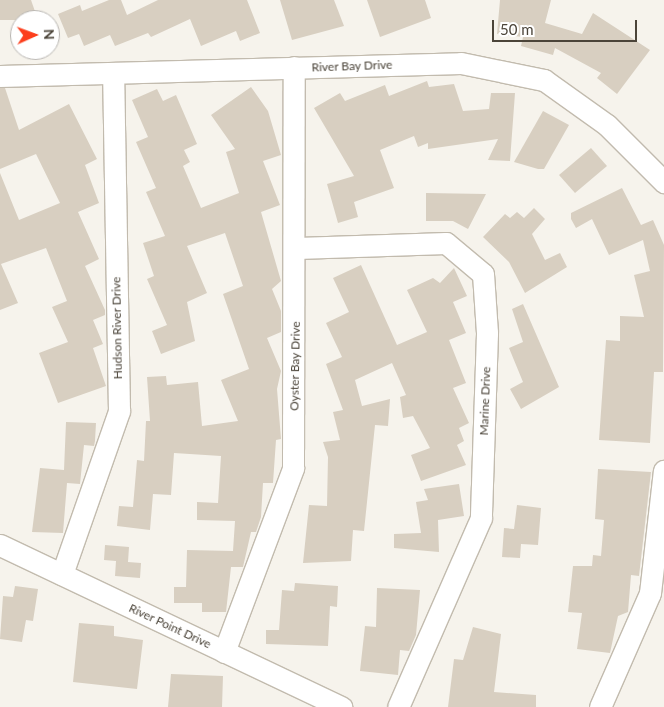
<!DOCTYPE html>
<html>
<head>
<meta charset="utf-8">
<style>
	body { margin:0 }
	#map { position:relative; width:664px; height:707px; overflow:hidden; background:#f6f3ec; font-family:Lato,sans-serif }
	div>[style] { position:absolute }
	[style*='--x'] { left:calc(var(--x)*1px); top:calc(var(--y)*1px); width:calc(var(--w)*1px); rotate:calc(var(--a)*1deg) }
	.building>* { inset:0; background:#d8cfc1 }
	.roads { filter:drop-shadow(1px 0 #c2bbae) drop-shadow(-1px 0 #c2bbae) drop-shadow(0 1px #c2bbae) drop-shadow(0 -1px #c2bbae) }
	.minor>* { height:21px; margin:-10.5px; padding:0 10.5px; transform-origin:10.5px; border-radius:10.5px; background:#fff }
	span { translate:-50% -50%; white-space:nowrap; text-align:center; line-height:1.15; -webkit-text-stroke:4.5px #fff; paint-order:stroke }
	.street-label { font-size:12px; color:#4b4439 }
	.north { position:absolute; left:10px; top:10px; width:50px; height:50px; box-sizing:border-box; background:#fff; border:1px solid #b7b4b0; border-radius:50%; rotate:88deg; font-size:14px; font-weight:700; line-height:20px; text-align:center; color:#4b4439 }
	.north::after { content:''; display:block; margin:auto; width:18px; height:22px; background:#fc3f1d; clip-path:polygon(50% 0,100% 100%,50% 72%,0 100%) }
	.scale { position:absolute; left:492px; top:20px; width:145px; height:22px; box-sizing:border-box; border:2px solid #4b4439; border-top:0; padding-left:6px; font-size:15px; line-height:18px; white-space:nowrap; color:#4b4439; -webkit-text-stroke:4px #fff; paint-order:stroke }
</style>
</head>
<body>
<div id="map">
	<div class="building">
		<div style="clip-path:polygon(0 0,31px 0,38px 20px,0 20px)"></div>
		<div style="clip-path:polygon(109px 0,121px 0,127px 15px,158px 0,247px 0,260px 33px,240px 41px,236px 31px,201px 46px,190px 19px,151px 37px,148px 33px,115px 46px,110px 35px,84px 46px,79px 34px,68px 38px,58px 14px,80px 5px,82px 11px)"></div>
		<div style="clip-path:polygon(280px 0,334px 0,344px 26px,292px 40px)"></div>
		<div style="clip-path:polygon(367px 0,425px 0,431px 18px,380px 37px)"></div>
		<div style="clip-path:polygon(500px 0,551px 0,545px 23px,582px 34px,593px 13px,650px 50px,617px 94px,597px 78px,601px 73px,555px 48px,553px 55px,521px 46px,523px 37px,497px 34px)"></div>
		<div style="clip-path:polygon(427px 81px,429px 87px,454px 84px,463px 111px,489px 109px,491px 93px,515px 93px,510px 161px,488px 160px,498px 139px,428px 149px,428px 143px,418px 147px,414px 136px,380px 150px,394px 188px,354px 202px,358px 217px,338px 223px,327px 184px,354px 176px,314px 108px,340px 93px,345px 101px,385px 85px,389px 96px)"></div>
		<div style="clip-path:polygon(251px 87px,268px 111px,281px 155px,263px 161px,280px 205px,261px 212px,281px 281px,272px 289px,281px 311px,281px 332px,267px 338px,281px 371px,277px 389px,281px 439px,276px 440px,273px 483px,263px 483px,261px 517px,256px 532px,251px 532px,243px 567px,231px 567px,226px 612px,202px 612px,202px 603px,174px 603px,174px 587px,186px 587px,187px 550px,233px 551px,235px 521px,197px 520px,197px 502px,218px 503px,221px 456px,174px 453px,171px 495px,153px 494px,150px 530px,117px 526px,119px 506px,133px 507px,137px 460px,144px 461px,146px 421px,150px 421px,147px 377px,166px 376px,167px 385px,198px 382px,202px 426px,238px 421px,221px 380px,249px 369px,223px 294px,243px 286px,225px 233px,187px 246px,207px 293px,187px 302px,195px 341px,161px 354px,152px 331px,167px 325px,147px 279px,154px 276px,143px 243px,165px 236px,146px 192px,156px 188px,136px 142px,148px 137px,132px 100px,157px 89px,163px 101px,176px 95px,197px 144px,184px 150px,190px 162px,183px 166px,201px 208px,239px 193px,226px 152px,235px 149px,211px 115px)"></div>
		<div style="clip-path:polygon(0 88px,5px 88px,19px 130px,69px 104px,97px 159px,85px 165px,99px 203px,78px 212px,99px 259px,85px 266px,105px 310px,105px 315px,93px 320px,103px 344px,93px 348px,106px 386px,58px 403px,39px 353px,68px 342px,52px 307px,67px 301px,46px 248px,1px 264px,18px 303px,0 310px,0 173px,19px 220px,60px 203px,36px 154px,0 169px)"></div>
		<div style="clip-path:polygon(543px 111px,569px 125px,544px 169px,538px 169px,514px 162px)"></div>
		<div style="clip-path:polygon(591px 148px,607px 166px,575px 193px,559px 175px)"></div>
		<div style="clip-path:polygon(622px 188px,641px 225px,653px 220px,664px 245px,663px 372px,654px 372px,650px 443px,599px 440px,606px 340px,620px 341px,620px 316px,644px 317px,634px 275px,650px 271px,643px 240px,609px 255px,592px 219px,576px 228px,571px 219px,571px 213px)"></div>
		<div style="clip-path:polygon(426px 193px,486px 194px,468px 229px,453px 221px,426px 221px)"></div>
		<div style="clip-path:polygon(534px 208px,545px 219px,532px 234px,545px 260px,560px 253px,567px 267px,525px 293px,509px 262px,483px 237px,505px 214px,510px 218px,517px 212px,524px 218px)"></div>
		<div style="clip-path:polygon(361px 265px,397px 345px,427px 332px,407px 290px,433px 278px,440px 283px,454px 268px,467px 296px,453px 302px,466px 333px,449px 340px,466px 383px,453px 388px,469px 423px,459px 428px,464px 441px,457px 445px,466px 465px,421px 481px,411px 455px,430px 448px,413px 416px,403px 418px,400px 397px,406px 395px,392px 363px,355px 380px,362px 406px,390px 399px,388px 426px,375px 425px,364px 531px,353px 530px,351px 561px,303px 563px,309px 505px,327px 506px,328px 457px,323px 442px,340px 440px,333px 412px,343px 410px,326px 364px,342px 357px,326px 323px,349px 312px,333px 278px)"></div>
		<div style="clip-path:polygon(523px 304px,559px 387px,521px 409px,510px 389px,523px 382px,509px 348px,523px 342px,512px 309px)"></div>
		<div style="clip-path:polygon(66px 422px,96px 423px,95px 441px,94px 446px,84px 445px,80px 484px,67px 483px,63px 533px,32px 532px,40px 468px,64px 470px)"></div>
		<div style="clip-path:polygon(598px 469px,651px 472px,639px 576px,631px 575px,628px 612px,618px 616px,610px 653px,577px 649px,582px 613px,568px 612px,573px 566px,592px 566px,593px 555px,601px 556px,604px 520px,595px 519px)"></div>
		<div style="clip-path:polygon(459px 484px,464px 516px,438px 520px,439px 552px,394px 548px,394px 534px,421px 533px,416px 502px,428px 500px,424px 489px)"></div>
		<div style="clip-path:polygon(517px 505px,541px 508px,538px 545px,521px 544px,520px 558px,502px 557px,504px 528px,514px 529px)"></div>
		<div style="clip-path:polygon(105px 545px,129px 547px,128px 562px,141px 563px,140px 578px,115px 576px,116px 561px,104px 560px)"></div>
		<div style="clip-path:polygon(295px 583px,338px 586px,337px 607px,330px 606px,328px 646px,266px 644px,266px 630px,279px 630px,282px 590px,294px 591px)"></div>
		<div style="clip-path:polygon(15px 586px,38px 589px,33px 621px,26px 620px,22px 642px,0 639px,3px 596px,13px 597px)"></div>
		<div style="clip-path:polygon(377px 588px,420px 590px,416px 635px,409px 651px,400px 650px,398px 675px,360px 671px,365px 626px,376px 627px)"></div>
		<div style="clip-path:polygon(79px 623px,114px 626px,114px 636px,143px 640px,137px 689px,73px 682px)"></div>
		<div style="clip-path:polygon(473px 627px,501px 634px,494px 692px,536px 695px,536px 707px,448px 707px,454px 659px,463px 660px)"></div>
		<div style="clip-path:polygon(171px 674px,223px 676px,222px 707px,168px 707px)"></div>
	</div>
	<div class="roads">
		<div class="minor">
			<div style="--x:0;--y:76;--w:461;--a:-1.6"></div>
			<div style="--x:461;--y:63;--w:85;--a:11.6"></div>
			<div style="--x:544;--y:80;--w:77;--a:35.5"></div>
			<div style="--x:607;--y:125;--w:81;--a:45"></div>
			<div style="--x:297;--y:248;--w:149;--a:-1.9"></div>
			<div style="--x:446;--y:243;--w:48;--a:40"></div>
			<div style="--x:483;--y:274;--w:59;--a:86.1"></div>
			<div style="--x:487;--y:333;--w:185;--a:91.9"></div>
			<div style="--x:481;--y:518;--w:206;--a:113.7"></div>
			<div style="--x:0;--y:545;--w:378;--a:25.4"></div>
			<div style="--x:62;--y:574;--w:173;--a:-70.7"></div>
			<div style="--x:119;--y:411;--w:338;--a:-91"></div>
			<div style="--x:224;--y:652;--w:197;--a:-69.4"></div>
			<div style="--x:293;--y:468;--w:401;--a:-89.9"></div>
			<div style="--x:600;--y:707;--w:124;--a:-66.3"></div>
			<div style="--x:650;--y:593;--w:123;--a:-83.5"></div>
		</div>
	</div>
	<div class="street-label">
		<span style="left:352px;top:66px;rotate:-2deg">River Bay Drive</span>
		<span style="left:117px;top:328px;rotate:-91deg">Hudson River Drive</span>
		<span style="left:295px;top:366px;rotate:-89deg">Oyster Bay Drive</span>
		<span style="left:485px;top:401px;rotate:-88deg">Marine Drive</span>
		<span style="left:170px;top:626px;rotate:25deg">River Point Drive</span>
	</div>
	<div class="north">N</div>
	<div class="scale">50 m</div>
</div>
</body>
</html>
